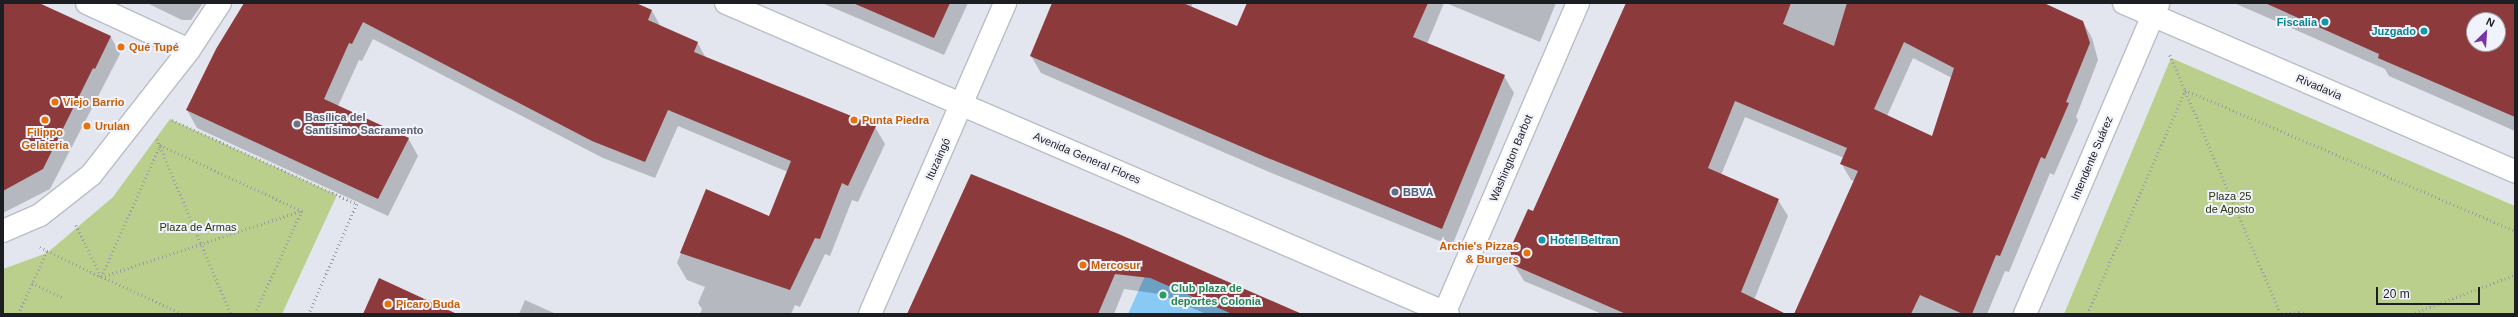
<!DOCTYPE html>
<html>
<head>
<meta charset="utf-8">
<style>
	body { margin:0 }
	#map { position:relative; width:2518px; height:317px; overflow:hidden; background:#e3e6ef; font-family:Arial,sans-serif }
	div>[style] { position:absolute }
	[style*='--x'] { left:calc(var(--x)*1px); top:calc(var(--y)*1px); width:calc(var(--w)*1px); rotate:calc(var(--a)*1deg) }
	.green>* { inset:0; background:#bacf8b }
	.water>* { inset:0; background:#88caf5 }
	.shadow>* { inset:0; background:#0003 }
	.building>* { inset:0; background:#8d3a3c }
	.path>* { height:2.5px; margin-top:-1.25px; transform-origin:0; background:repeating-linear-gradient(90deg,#9c9ea5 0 1px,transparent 0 4px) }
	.roads { filter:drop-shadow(1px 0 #bbbdc6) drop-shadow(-1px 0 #bbbdc6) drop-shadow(0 1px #bbbdc6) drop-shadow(0 -1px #bbbdc6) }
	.minor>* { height:22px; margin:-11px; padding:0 11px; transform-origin:11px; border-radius:11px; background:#fff }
	.dots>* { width:11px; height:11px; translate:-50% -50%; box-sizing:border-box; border:2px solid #f1f3fc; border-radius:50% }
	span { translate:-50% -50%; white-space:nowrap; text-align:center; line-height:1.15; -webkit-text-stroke:4px #f1f3fc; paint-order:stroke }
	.culture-label { font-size:11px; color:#0d838f; font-weight:700 }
	.right { translate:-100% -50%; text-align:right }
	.left { translate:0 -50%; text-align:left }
	.food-label { font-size:11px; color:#c56008; font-weight:700 }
	.street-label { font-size:11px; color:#1d1e21 }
	.worship-label { font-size:11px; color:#5b616d; font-weight:700 }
	.service-label { font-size:11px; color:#4e5e75; font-weight:700 }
	.park-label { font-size:11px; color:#2a3410 }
	.leisure-label { font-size:11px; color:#27864d; font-weight:700 }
	.frame { position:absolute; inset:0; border:4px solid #1d1e21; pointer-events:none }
	.north { position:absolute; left:2466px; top:12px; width:40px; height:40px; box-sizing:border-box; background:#f1f3fc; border:1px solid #9c9ea4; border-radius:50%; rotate:25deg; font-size:11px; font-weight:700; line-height:16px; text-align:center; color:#1d1e21 }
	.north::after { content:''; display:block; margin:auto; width:14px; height:18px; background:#7934a7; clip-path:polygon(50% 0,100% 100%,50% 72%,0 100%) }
	.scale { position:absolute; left:2376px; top:287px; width:104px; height:18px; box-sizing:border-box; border:2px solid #1d1e21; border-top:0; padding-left:5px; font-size:12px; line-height:14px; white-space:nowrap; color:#1d1e21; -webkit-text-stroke:3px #f1f3fc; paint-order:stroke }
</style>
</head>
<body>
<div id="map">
	<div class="green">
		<div style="clip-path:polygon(2171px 58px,2515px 206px,2515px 314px,2064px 314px)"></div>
		<div style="clip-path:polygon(170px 119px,337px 195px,282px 314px,3px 314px,3px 269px,47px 253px,113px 197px)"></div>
	</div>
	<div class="water">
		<div style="clip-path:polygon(1145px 276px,1232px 314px,1128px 314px)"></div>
	</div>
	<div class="shadow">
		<div style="clip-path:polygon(3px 3px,37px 3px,111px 37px,120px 54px,50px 189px,3px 213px)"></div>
		<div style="clip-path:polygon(147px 3px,203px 3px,191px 20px,182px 20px)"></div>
		<div style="clip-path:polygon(245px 3px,633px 3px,652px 11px,661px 27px,697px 42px,706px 58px,875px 127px,885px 144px,858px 202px,852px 200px,830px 256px,825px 254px,800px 307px,795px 305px,791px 314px,700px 314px,702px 309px,698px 303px,705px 287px,687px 280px,677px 263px,706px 191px,770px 218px,788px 172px,678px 126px,655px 178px,603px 158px,373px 39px,362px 61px,359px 60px,338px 106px,408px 138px,418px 156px,388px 216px,197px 128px,187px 110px)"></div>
		<div style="clip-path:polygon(822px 3px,968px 3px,944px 55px)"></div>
		<div style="clip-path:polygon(1053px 3px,1193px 3px,1191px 7px,1238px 28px,1248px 3px,1444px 3px,1427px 44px,1504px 76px,1514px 93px,1452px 246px,1274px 174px,1041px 73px,1031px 56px)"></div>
		<div style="clip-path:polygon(1446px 3px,1556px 3px,1540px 42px)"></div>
		<div style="clip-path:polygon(evenodd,1626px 3px,2040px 3px,2083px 22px,2092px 38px,2098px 60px,2076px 117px,2078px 120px,2054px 175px,2050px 173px,2009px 272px,2005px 271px,1987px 314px,1795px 314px,1855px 181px,1851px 180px,1841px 163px,1844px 158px,1745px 117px,1721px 175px,1778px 200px,1788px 216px,1754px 300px,1784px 314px,1602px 314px,1524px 281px,1514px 265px,1533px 212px,1626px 3px,1913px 58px,1952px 78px,1933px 137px,1887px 116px,1913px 58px)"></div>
		<div style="clip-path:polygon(evenodd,2234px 3px,2515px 3px,2515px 131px,2389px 76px,2385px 69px,2234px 3px,2474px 20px,2498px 20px,2498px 44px,2474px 44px,2474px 20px)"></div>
		<div style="clip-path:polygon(972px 175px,1300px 314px,1206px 314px,1160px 294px,1124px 289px,1114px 314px,909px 314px)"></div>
		<div style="clip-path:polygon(525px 300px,556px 314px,519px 314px)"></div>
	</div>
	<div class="building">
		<div style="clip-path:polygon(3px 3px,39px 3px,111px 36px,95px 69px,93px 68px,43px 169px,3px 191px)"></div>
		<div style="clip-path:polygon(244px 3px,636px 3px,652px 10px,648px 20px,698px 42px,694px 52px,876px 126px,848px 186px,842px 183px,820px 239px,815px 238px,790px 290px,680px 253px,706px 189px,769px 216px,791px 161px,668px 110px,645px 162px,592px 141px,363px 22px,352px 44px,349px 43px,324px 99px,409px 138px,378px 199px,186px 110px,216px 49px)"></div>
		<div style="clip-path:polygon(853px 3px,950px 3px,934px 38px)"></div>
		<div style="clip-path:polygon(1052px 3px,1183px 3px,1237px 26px,1247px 3px,1428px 3px,1413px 37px,1505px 75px,1442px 229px,1263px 156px,1030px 56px)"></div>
		<div style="clip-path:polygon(evenodd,1626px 3px,1791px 3px,1783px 24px,1834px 46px,1847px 3px,2044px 3px,2083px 21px,2090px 43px,2066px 102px,2069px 103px,2045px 159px,2041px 157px,2000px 256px,1996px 255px,1972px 314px,1963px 314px,1920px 295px,1911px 314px,1794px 314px,1858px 171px,1840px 164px,1847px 148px,1735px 101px,1708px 168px,1779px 199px,1741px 292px,1786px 314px,1626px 314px,1513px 265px,1510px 249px,1528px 209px,1533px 211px,1626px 3px,1904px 42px,1954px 68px,1932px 136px,1874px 109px,1904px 42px)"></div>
		<div style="clip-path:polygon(evenodd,2265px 3px,2515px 3px,2515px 117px,2378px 58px,2379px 54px,2265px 3px,2474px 20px,2498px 20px,2498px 44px,2474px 44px,2474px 20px)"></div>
		<div style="clip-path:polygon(971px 174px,1121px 235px,1302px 314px,1232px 314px,1150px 278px,1115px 274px,1098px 314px,907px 314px)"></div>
		<div style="clip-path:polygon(379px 278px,457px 314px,363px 314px)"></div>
	</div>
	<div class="path">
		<div style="--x:2170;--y:55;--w:282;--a:66.8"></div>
		<div style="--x:2185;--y:90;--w:359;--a:23.1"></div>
		<div style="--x:172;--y:120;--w:203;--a:24.4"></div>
		<div style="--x:357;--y:204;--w:120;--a:113.6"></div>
		<div style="--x:157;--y:139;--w:190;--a:67.1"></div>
		<div style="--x:76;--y:225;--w:57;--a:63.9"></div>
		<div style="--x:40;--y:247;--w:68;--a:26.2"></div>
		<div style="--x:101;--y:277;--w:211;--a:-18.3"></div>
		<div style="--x:32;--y:283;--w:35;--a:25"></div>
		<div style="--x:18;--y:314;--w:69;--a:-65.3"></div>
		<div style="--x:182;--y:314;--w:89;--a:-155.4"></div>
		<div style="--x:101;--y:277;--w:145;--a:-65.9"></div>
		<div style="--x:160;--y:145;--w:157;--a:24.9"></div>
		<div style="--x:302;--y:211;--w:113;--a:114.5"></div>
		<div style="--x:2087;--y:314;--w:244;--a:-66.3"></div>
		<div style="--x:2282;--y:314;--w:17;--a:-7"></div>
		<div style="--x:2299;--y:312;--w:9;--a:13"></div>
		<div style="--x:2411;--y:314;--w:111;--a:-20.6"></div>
	</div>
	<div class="roads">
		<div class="minor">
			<div style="--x:87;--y:3;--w:112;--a:24.7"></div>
			<div style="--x:726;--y:3;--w:786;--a:23.3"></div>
			<div style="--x:2124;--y:3;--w:426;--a:23.3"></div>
			<div style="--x:3;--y:231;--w:40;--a:-23.4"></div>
			<div style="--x:40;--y:215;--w:65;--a:-38.1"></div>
			<div style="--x:91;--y:175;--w:159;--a:-51.9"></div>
			<div style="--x:189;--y:50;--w:56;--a:-56.6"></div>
			<div style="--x:870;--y:314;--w:339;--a:-66.5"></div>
			<div style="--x:1444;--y:314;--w:339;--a:-66.7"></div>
			<div style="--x:2025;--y:314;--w:338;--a:-66.8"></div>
		</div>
	</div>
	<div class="dots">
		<div style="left:2325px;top:22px;background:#0f9aa8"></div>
		<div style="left:2424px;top:31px;background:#0f9aa8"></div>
		<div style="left:121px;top:47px;background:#e8710a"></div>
		<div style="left:55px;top:102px;background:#e8710a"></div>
		<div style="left:45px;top:120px;background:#e8710a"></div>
		<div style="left:854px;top:120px;background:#e8710a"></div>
		<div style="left:297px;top:124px;background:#6b7280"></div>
		<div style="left:87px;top:126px;background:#e8710a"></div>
		<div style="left:1395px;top:192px;background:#5c6f8a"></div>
		<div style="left:1542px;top:240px;background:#0f9aa8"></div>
		<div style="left:1527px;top:253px;background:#e8710a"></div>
		<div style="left:1083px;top:265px;background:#e8710a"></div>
		<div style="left:1163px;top:295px;background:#2e9e5b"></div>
		<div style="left:388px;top:304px;background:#e8710a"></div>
	</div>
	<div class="culture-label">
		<span class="right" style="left:2317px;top:22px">Fiscalia</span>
		<span class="right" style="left:2416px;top:31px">Juzgado</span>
		<span class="left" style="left:1550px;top:240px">Hotel Beltran</span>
	</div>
	<div class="food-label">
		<span class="left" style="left:129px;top:47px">Qué Tupé</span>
		<span class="left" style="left:63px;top:102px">Viejo Barrio</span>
		<span class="left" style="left:862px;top:120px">Punta Piedra</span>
		<span class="left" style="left:95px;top:126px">Urulan</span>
		<span style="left:45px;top:139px">Filippo<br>Gelateria</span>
		<span class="right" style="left:1519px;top:253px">Archie's Pizzas<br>&amp; Burgers</span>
		<span class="left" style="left:1091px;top:265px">Mercosur</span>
		<span class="left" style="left:396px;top:304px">Picaro Buda</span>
	</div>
	<div class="street-label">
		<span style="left:2319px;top:87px;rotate:23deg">Rivadavia</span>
		<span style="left:1087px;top:158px;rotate:23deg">Avenida General Flores</span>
		<span style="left:1511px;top:158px;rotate:-67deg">Washington Barbot</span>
		<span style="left:2092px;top:158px;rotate:-67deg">Intendente Suárez</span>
		<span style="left:938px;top:159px;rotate:-66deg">Ituzaingó</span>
	</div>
	<div class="worship-label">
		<span class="left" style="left:305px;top:124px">Basílica del<br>Santísimo Sacramento</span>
	</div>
	<div class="service-label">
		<span class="left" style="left:1403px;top:192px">BBVA</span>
	</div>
	<div class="park-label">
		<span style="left:2230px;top:203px">Plaza 25<br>de Agosto</span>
		<span style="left:198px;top:227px">Plaza de Armas</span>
	</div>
	<div class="leisure-label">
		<span class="left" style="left:1171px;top:295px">Club plaza de<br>deportes Colonia</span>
	</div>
	<div class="frame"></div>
	<div class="north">N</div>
	<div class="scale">20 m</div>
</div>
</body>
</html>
